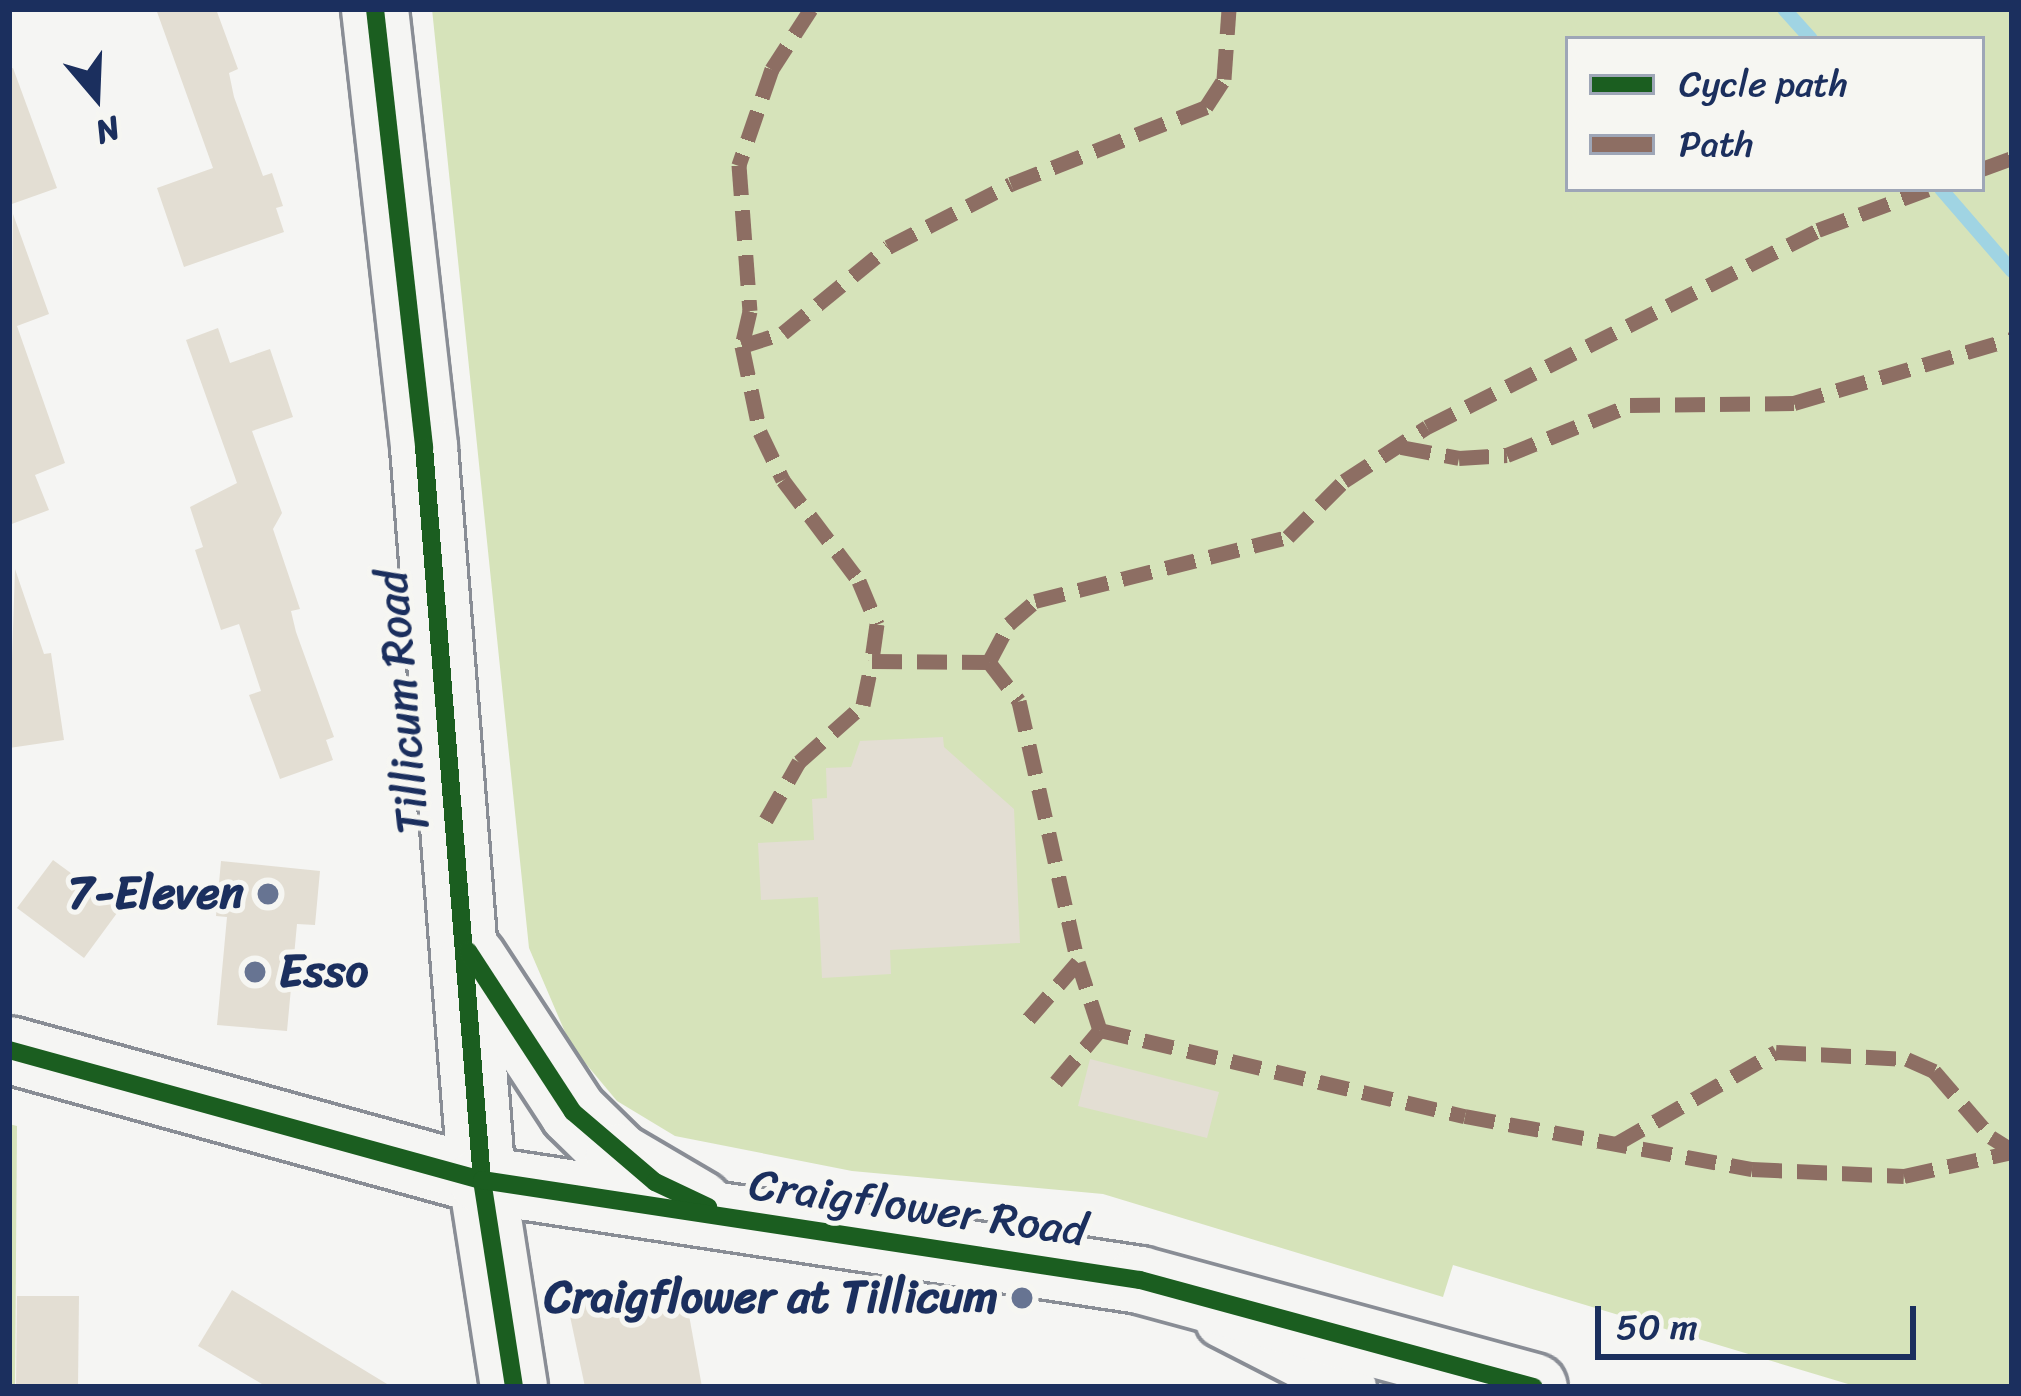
<!DOCTYPE html>
<html>
<head>
<meta charset="utf-8">
<style>
	body { margin:0 }
	#map { position:relative; width:2021px; height:1396px; overflow:hidden; background:#f5f5f3; font-family:Sriracha,sans-serif }
	div>[style] { position:absolute }
	[style*='--x'] { left:calc(var(--x)*1px); top:calc(var(--y)*1px); width:calc(var(--w)*1px); rotate:calc(var(--a)*1deg) }
	.green>* { inset:0; background:#d6e3ba }
	.stream>* { height:14px; margin:-7px; padding:0 7px; transform-origin:7px; border-radius:7px; background:#a0d4e3 }
	.building>* { inset:0; background:#e3ded3 }
	.roads { filter:drop-shadow(3px 0 #898d95) drop-shadow(-3px 0 #898d95) drop-shadow(0 3px #898d95) drop-shadow(0 -3px #898d95) }
	.minor>* { height:51px; margin:-25.5px; padding:0 25.5px; transform-origin:25.5px; border-radius:25.5px; background:#f5f5f3 }
	.secondary>* { height:66px; margin:-33px; padding:0 33px; transform-origin:33px; border-radius:33px; background:#f5f5f3 }
	.quiet>* { height:15px; margin-top:-7.5px; transform-origin:0; background:repeating-linear-gradient(90deg,#8d6e63 0 30px,transparent 0 45px) }
	.cycleway>* { height:18px; margin:-9px; padding:0 9px; transform-origin:9px; border-radius:9px; background:#1b5e20 }
	.dots>* { width:33px; height:33px; translate:-50% -50%; box-sizing:border-box; border:6px solid #f6f6f2; border-radius:50% }
	span { translate:-50% -50%; white-space:nowrap; text-align:center; line-height:1.15; -webkit-text-stroke:10px #f6f6f2; paint-order:stroke }
	.street-label { font-size:45px; color:#1b2f5e }
	.poi-label { font-size:45px; color:#1b2f5e; font-weight:700 }
	.right { translate:-100% -50%; text-align:right }
	.left { translate:0 -50%; text-align:left }
	.frame { position:absolute; inset:0; border:12px solid #1b2f5e; pointer-events:none }
	.legend { position:absolute; left:1565px; top:36px; width:420px; height:156px; box-sizing:border-box; background:#f6f6f2; border:3px solid #9ea6b7; margin:0; padding:15px 21px; list-style:none; font-size:36px; color:#1b2f5e }
	.legend li { display:flex; align-items:center; gap:24px; height:60px }
	.legend b { width:60px; border:3px solid #9ea6b7 }
	.north { position:absolute; left:36px; top:36px; width:120px; height:120px; -webkit-text-stroke:9px #f6f6f2; paint-order:stroke; rotate:161deg; font-size:33px; font-weight:700; line-height:48px; text-align:center; color:#1b2f5e }
	.north::after { content:''; display:block; margin:auto; width:42px; height:54px; background:#1b2f5e; clip-path:polygon(50% 0,100% 100%,50% 72%,0 100%) }
	.scale { position:absolute; left:1595px; top:1306px; width:321px; height:54px; box-sizing:border-box; border:6px solid #1b2f5e; border-top:0; padding-left:15px; font-size:36px; line-height:42px; white-space:nowrap; color:#1b2f5e; -webkit-text-stroke:9px #f6f6f2; paint-order:stroke }
</style>
</head>
<body>
<div id="map">
	<div class="green">
		<div style="clip-path:polygon(evenodd,432px 9px,2012px 9px,2012px 1387px,1858px 1387px,1453px 1265px,1443px 1297px,1103px 1194px,852px 1171px,675px 1136px,617px 1101px,571px 1046px,529px 948px,432px 9px,1568px 39px,1982px 39px,1982px 189px,1568px 189px,1568px 39px)"></div>
		<div style="clip-path:polygon(9px 1124px,17px 1126px,15px 1387px,9px 1387px)"></div>
	</div>
	<div class="stream">
		<div style="--x:1784;--y:9;--w:40;--a:48"></div>
		<div style="--x:1941;--y:189;--w:108;--a:49.1"></div>
	</div>
	<div class="building">
		<div style="clip-path:polygon(156px 9px,216px 9px,238px 69px,229px 73px,234px 97px,263px 176px,272px 173px,283px 206px,276px 208px,284px 232px,184px 267px,157px 188px,213px 168px)"></div>
		<div style="clip-path:polygon(13px 68px,57px 188px,9px 205px,9px 69px)"></div>
		<div style="clip-path:polygon(13px 214px,49px 314px,17px 326px,65px 463px,35px 475px,49px 510px,9px 525px)"></div>
		<div style="clip-path:polygon(218px 328px,230px 363px,270px 349px,293px 417px,252px 431px,282px 513px,273px 529px,300px 609px,291px 611px,296px 632px,334px 737px,326px 740px,333px 760px,280px 779px,249px 695px,261px 691px,239px 624px,221px 630px,195px 550px,203px 547px,190px 507px,237px 483px,186px 340px)"></div>
		<div style="clip-path:polygon(15px 569px,44px 654px,51px 653px,64px 740px,9px 748px)"></div>
		<div style="clip-path:polygon(943px 737px,944px 747px,1014px 809px,1020px 943px,890px 950px,891px 974px,822px 978px,818px 897px,761px 900px,758px 843px,814px 840px,812px 799px,827px 798px,826px 768px,851px 767px,860px 741px)"></div>
		<div style="clip-path:polygon(53px 860px,120px 909px,84px 958px,17px 908px)"></div>
		<div style="clip-path:polygon(221px 861px,320px 871px,315px 925px,297px 924px,287px 1031px,217px 1025px,227px 917px,216px 916px)"></div>
		<div style="clip-path:polygon(1090px 1059px,1219px 1092px,1207px 1138px,1078px 1106px)"></div>
		<div style="clip-path:polygon(683px 1282px,702px 1387px,585px 1387px,567px 1302px)"></div>
		<div style="clip-path:polygon(232px 1290px,341px 1356px,392px 1387px,267px 1387px,198px 1346px)"></div>
		<div style="clip-path:polygon(17px 1296px,79px 1296px,78px 1387px,16px 1387px)"></div>
	</div>
	<div class="roads">
		<div class="minor">
			<div style="--x:1221;--y:1321;--w:145;--a:27.1"></div>
		</div>
		<div class="secondary">
			<div style="--x:375;--y:9;--w:441;--a:83.6"></div>
			<div style="--x:424;--y:447;--w:735;--a:85.48"></div>
			<div style="--x:482;--y:1180;--w:209;--a:81.2"></div>
			<div style="--x:473;--y:959;--w:183;--a:56.8"></div>
			<div style="--x:573;--y:1112;--w:64;--a:44.4"></div>
			<div style="--x:619;--y:1157;--w:93;--a:30.4"></div>
			<div style="--x:9;--y:1050;--w:491;--a:15.4"></div>
			<div style="--x:482;--y:1180;--w:666;--a:8.64"></div>
			<div style="--x:1140;--y:1280;--w:408;--a:15.2"></div>
		</div>
	</div>
	<div class="quiet">
		<div style="--x:811;--y:9;--w:72;--a:123"></div>
		<div style="--x:772;--y:69;--w:102;--a:109"></div>
		<div style="--x:739;--y:165;--w:146;--a:85.7"></div>
		<div style="--x:750;--y:311;--w:36;--a:103"></div>
		<div style="--x:742;--y:346;--w:88;--a:78.2"></div>
		<div style="--x:760;--y:432;--w:53;--a:64.4"></div>
		<div style="--x:783;--y:480;--w:126;--a:53"></div>
		<div style="--x:859;--y:581;--w:47;--a:67.3"></div>
		<div style="--x:877;--y:624;--w:37;--a:98"></div>
		<div style="--x:1982;--y:169;--w:32;--a:-20"></div>
		<div style="--x:742;--y:346;--w:43;--a:-17.6"></div>
		<div style="--x:783;--y:333;--w:136;--a:-39.3"></div>
		<div style="--x:888;--y:247;--w:138;--a:-27.1"></div>
		<div style="--x:1011;--y:184;--w:210;--a:-21.5"></div>
		<div style="--x:1206;--y:107;--w:33;--a:-57"></div>
		<div style="--x:1224;--y:79;--w:70;--a:-85.9"></div>
		<div style="--x:1401;--y:447;--w:59;--a:10.7"></div>
		<div style="--x:1459;--y:458;--w:48;--a:-3.6"></div>
		<div style="--x:1507;--y:455;--w:133;--a:-22.1"></div>
		<div style="--x:1630;--y:405;--w:164;--a:-0.7"></div>
		<div style="--x:1794;--y:403;--w:227;--a:-16.4"></div>
		<div style="--x:989;--y:662;--w:43;--a:-62.2"></div>
		<div style="--x:1009;--y:624;--w:35;--a:-41"></div>
		<div style="--x:1035;--y:601;--w:261;--a:-14.2"></div>
		<div style="--x:1288;--y:537;--w:79;--a:-45"></div>
		<div style="--x:1344;--y:481;--w:99;--a:-33"></div>
		<div style="--x:1427;--y:427;--w:438;--a:-26.7"></div>
		<div style="--x:1818;--y:230;--w:117;--a:-20.4"></div>
		<div style="--x:766;--y:820;--w:67;--a:-60.4"></div>
		<div style="--x:799;--y:762;--w:86;--a:-41.7"></div>
		<div style="--x:863;--y:705;--w:45;--a:-78.4"></div>
		<div style="--x:872;--y:661;--w:117;--a:0.5"></div>
		<div style="--x:989;--y:662;--w:49;--a:52.4"></div>
		<div style="--x:1019;--y:701;--w:268;--a:77.3"></div>
		<div style="--x:1078;--y:962;--w:79;--a:130.9"></div>
		<div style="--x:1100;--y:1030;--w:375;--a:13.3"></div>
		<div style="--x:1465;--y:1116;--w:292;--a:10.5"></div>
		<div style="--x:1752;--y:1169;--w:152;--a:2.6"></div>
		<div style="--x:1904;--y:1176;--w:111;--a:-12.5"></div>
		<div style="--x:1056;--y:1082;--w:68;--a:-49.8"></div>
		<div style="--x:1100;--y:1030;--w:71;--a:-107.9"></div>
		<div style="--x:1616;--y:1144;--w:185;--a:-29.9"></div>
		<div style="--x:1776;--y:1052;--w:131;--a:3.1"></div>
		<div style="--x:1907;--y:1059;--w:30;--a:24"></div>
		<div style="--x:1934;--y:1071;--w:87;--a:49.2"></div>
		<div style="--x:1991;--y:1137;--w:25;--a:32"></div>
	</div>
	<div class="cycleway">
		<div style="--x:375;--y:9;--w:441;--a:83.6"></div>
		<div style="--x:424;--y:447;--w:735;--a:85.48"></div>
		<div style="--x:482;--y:1180;--w:209;--a:81.2"></div>
		<div style="--x:468;--y:951;--w:192;--a:56.9"></div>
		<div style="--x:573;--y:1112;--w:108;--a:40.5"></div>
		<div style="--x:655;--y:1182;--w:59;--a:25.3"></div>
		<div style="--x:9;--y:1050;--w:491;--a:15.4"></div>
		<div style="--x:482;--y:1180;--w:666;--a:8.64"></div>
		<div style="--x:1140;--y:1280;--w:408;--a:15.2"></div>
	</div>
	<div class="dots">
		<div style="left:268px;top:894px;background:#677492"></div>
		<div style="left:255px;top:972px;background:#677492"></div>
		<div style="left:1022px;top:1298px;background:#677492"></div>
	</div>
	<div class="street-label">
		<span style="left:403px;top:702px;rotate:-95deg">Tillicum Road</span>
		<span style="left:918px;top:1208px;rotate:8deg">Craigflower Road</span>
	</div>
	<div class="poi-label">
		<span class="right" style="left:244px;top:894px">7-Eleven</span>
		<span class="left" style="left:279px;top:972px">Esso</span>
		<span class="right" style="left:998px;top:1298px">Craigflower at Tillicum</span>
	</div>
	<div class="frame"></div>
	<ul class="legend">
	<li><b style="height:15px;background:#1b5e20"></b>Cycle path</li>
	<li><b style="height:15px;background:#8d6e63"></b>Path</li>
	</ul>
	<div class="north">N</div>
	<div class="scale">50 m</div>
</div>
</body>
</html>
